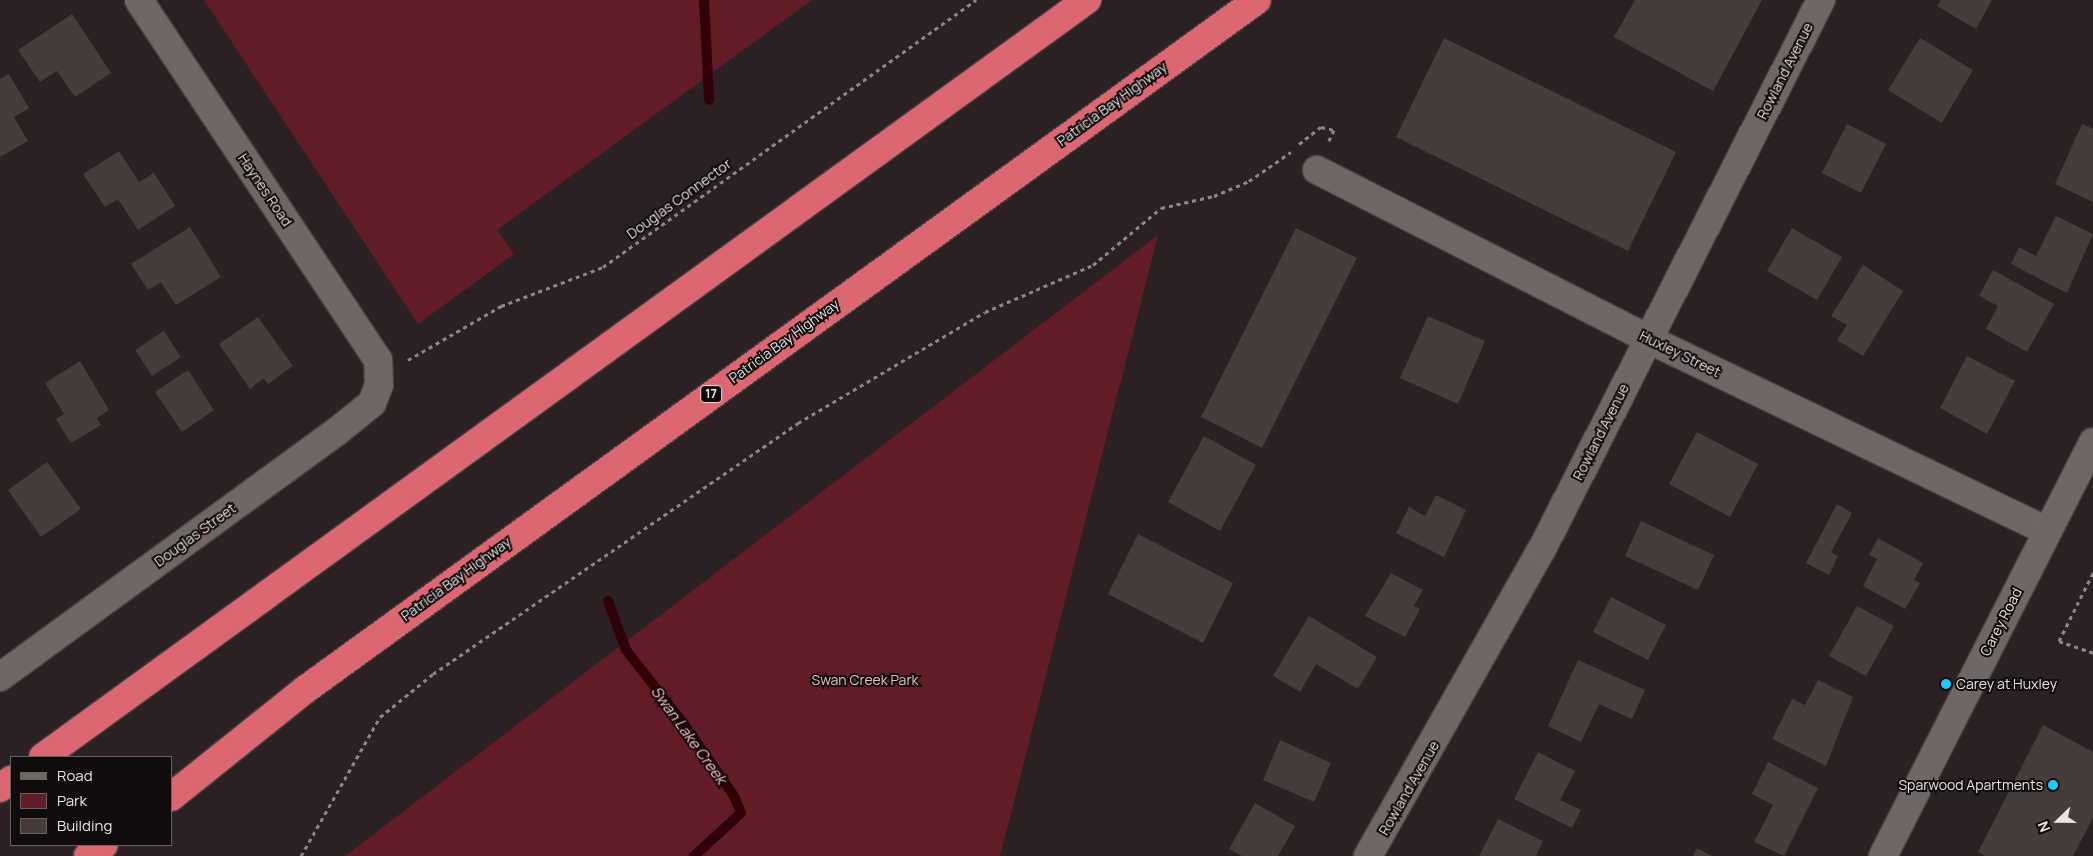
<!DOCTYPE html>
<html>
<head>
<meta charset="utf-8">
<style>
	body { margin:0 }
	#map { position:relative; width:2093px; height:856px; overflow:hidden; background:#2b2122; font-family:Manrope,sans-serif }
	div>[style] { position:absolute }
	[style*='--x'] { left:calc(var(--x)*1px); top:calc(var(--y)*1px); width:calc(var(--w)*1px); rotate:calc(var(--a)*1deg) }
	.green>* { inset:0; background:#611c25 }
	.stream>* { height:10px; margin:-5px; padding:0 5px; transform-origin:5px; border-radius:5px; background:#300108 }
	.building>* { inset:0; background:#473c3c }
	.path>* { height:3px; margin-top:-1.5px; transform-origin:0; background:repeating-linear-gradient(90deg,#8e8586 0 4px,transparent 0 8px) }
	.roads { filter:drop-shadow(1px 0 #473f3f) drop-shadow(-1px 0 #473f3f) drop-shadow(0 1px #473f3f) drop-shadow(0 -1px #473f3f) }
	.minor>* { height:28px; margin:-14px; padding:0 14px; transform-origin:14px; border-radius:14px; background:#716666 }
	.highway>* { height:28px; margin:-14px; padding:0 14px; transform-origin:14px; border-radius:14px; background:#dc6771 }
	.dots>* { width:14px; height:14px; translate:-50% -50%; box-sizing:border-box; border:2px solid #100c0c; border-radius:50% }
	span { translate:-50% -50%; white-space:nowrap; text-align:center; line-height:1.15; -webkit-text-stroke:4px #100c0c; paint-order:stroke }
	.shield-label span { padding:1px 4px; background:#100c0c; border:1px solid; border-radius:4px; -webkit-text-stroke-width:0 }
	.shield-label { font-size:12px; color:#eae3e3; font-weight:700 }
	.street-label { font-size:14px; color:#eae3e3 }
	.park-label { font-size:14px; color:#f0b9ba }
	.poi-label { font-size:14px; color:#eae3e3 }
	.left { translate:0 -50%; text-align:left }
	.right { translate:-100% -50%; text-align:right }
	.water-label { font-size:15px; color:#f8c1c2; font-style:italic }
	.legend { position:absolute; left:10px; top:756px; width:162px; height:90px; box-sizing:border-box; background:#100c0c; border:1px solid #676262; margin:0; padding:6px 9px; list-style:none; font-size:15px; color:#eae3e3 }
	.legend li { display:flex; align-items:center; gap:10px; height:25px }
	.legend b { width:25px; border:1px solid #676262 }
	.north { position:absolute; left:2033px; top:796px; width:50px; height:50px; -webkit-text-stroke:4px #100c0c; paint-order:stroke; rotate:248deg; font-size:14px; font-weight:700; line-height:20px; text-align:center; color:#eae3e3 }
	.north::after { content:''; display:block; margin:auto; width:18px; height:22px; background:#eae3e3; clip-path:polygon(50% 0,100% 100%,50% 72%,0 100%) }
</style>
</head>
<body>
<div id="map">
	<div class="green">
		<div style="clip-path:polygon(204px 0,812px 0,497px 230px,514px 254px,418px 324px)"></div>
		<div style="clip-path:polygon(1158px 235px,1000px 856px,345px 856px)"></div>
	</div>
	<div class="stream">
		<div style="--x:704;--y:0;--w:100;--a:87.1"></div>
		<div style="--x:608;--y:601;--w:52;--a:69.8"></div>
		<div style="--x:626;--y:650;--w:94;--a:51.9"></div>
		<div style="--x:684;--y:724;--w:88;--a:55.2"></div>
		<div style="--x:734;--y:796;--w:18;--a:68"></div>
		<div style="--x:741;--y:813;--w:64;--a:137.5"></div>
	</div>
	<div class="building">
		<div style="clip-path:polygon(1635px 0,1762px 0,1713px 91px,1614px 37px)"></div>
		<div style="clip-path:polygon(1941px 0,1992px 0,1976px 29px,1937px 6px)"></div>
		<div style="clip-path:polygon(72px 14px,111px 73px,75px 97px,57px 71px,40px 82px,18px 50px)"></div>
		<div style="clip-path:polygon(1444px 38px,1676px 152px,1628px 251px,1396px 137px)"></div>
		<div style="clip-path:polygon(1920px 38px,1973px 70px,1942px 123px,1888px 90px)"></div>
		<div style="clip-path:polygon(9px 74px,29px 108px,14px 117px,28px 141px,0 157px,0 79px)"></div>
		<div style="clip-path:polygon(1847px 124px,1886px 144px,1861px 193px,1822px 173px)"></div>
		<div style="clip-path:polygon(2082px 124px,2093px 129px,2093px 202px,2055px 184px)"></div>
		<div style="clip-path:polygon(119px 151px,139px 182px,154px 173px,175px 206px,138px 230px,118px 199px,105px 207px,83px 174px)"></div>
		<div style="clip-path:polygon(2056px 216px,2093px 234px,2067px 293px,2011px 264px,2019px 247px,2036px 256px)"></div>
		<div style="clip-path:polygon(190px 227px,221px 277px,176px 305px,161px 282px,148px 290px,131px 264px)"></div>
		<div style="clip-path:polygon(1296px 228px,1357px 258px,1262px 448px,1201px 417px)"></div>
		<div style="clip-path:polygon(1792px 228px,1842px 257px,1817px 300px,1767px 271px)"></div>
		<div style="clip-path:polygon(1863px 265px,1903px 291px,1863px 356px,1837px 340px,1847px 325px,1831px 316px)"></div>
		<div style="clip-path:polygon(1993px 270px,2054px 304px,2027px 352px,1986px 329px,1998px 306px,1979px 296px)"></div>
		<div style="clip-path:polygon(1428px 316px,1485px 341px,1458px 404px,1400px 378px)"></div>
		<div style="clip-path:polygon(258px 317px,293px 366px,268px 384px,264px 378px,250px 389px,219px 344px)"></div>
		<div style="clip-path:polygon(164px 331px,181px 357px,152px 376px,135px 350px)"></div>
		<div style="clip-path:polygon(1967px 356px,2015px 381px,1987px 434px,1940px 408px)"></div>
		<div style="clip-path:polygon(80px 361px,109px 410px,97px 418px,101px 425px,71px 443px,56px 419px,64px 414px,45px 383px)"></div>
		<div style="clip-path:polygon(188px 370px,214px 410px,182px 432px,155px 392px)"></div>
		<div style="clip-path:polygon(1697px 432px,1758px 464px,1730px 517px,1669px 484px)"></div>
		<div style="clip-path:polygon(1204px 436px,1256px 465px,1220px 531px,1168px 502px)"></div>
		<div style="clip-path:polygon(47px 462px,81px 509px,41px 537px,8px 490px)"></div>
		<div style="clip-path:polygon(1436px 495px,1466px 510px,1444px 557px,1396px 533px,1409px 507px,1425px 516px)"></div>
		<div style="clip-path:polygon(1837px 504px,1852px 513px,1831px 552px,1838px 556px,1829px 575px,1806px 563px)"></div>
		<div style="clip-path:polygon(1641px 521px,1714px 555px,1698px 590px,1625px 556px)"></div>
		<div style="clip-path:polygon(1138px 534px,1233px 583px,1203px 643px,1108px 594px)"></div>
		<div style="clip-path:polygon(1878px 538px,1923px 563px,1914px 580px,1920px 583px,1905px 609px,1863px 586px,1877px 559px,1869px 555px)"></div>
		<div style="clip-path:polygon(1391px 573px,1423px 590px,1414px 606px,1420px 609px,1405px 637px,1365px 616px)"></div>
		<div style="clip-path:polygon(1611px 597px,1666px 625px,1648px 660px,1593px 632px)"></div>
		<div style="clip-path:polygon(1857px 606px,1894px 626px,1866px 676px,1829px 656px)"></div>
		<div style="clip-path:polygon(1309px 616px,1377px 657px,1358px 689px,1316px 664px,1300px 692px,1273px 676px)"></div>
		<div style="clip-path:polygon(1578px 660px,1645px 690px,1632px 719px,1599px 704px,1581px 742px,1548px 726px)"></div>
		<div style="clip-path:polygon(1818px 680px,1853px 697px,1826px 766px,1772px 739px,1792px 699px,1805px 705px)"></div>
		<div style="clip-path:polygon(2043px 725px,2093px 752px,2093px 818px,2073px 856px,1985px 856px,1978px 852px)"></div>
		<div style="clip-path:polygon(1280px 740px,1331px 763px,1314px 802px,1263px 780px)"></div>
		<div style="clip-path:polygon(1538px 752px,1575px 771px,1560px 800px,1581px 810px,1572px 828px,1514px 799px)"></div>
		<div style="clip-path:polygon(1768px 762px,1818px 788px,1784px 856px,1754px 842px,1773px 805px,1752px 794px)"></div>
		<div style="clip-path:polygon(1255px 803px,1295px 826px,1278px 856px,1242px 856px,1229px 849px)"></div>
		<div style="clip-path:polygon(1498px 819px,1543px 841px,1536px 856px,1479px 856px)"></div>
		<div style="clip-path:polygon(1697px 848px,1712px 856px,1693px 856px)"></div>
	</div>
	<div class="path">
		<div style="--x:1299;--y:144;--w:28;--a:-38"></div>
		<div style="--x:1321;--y:127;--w:13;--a:13"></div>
		<div style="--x:1334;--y:130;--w:14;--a:115"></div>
		<div style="--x:408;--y:360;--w:108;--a:-30.1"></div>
		<div style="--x:501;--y:306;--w:109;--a:-20.9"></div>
		<div style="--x:603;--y:267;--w:459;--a:-35.6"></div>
		<div style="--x:2093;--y:573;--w:76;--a:116.6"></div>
		<div style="--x:2059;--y:641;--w:36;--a:19"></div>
		<div style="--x:301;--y:856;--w:160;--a:-60.4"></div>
		<div style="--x:380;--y:717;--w:68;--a:-39.1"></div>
		<div style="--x:433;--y:674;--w:443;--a:-34.5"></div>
		<div style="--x:798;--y:423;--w:217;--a:-30.7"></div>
		<div style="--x:985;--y:312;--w:118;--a:-23.5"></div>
		<div style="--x:1093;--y:265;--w:89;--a:-40"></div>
		<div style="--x:1161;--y:208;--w:54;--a:-12.8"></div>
		<div style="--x:1214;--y:196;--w:38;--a:-23"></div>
		<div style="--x:1249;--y:181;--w:51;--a:-34.6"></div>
	</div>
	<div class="roads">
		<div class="minor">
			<div style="--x:1317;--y:170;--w:372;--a:27"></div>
			<div style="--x:1648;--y:339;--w:443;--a:25.7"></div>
			<div style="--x:0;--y:677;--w:414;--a:-36.1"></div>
			<div style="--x:335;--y:433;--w:48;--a:-39"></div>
			<div style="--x:372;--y:403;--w:19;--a:-69"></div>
			<div style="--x:379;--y:385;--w:25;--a:-92"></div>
			<div style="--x:378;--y:360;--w:432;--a:-123.6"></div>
			<div style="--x:1368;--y:856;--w:353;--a:-60.5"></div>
			<div style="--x:1542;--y:549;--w:616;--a:-63.06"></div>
			<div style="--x:1883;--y:856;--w:464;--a:-63.1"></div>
		</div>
		<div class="highway">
			<div style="--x:43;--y:757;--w:1290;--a:-35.95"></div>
			<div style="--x:0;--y:788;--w:14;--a:-36"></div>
			<div style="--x:171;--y:797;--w:173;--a:-38.7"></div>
			<div style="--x:306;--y:689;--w:1174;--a:-35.92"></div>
			<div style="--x:88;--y:856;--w:19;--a:-35"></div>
		</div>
	</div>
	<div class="dots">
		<div style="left:1946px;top:684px;background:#23c9fe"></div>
		<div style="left:2053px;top:785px;background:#23c9fe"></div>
	</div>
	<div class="shield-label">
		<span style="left:711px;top:394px">17</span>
	</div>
	<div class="street-label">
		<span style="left:1785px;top:71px;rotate:-63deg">Rowland Avenue</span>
		<span style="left:1112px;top:104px;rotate:-36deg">Patricia Bay Highway</span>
		<span style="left:265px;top:190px;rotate:56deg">Haynes Road</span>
		<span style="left:679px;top:199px;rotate:-36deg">Douglas Connector</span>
		<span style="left:784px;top:341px;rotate:-36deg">Patricia Bay Highway</span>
		<span style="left:1680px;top:354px;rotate:26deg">Huxley Street</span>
		<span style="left:1601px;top:432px;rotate:-63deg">Rowland Avenue</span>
		<span style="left:195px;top:535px;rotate:-36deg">Douglas Street</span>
		<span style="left:456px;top:579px;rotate:-36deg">Patricia Bay Highway</span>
		<span style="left:2001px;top:622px;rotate:-63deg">Carey Road</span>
		<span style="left:1409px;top:788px;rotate:-60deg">Rowland Avenue</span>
	</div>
	<div class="park-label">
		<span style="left:865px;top:680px">Swan Creek Park</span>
	</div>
	<div class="poi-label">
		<span class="left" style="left:1956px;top:684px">Carey at Huxley</span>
		<span class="right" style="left:2043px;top:785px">Sparwood Apartments</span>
	</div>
	<div class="water-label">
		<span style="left:689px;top:735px;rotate:54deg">Swan Lake Creek</span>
	</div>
	<ul class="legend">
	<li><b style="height:6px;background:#716666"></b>Road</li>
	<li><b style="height:14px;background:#611c25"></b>Park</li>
	<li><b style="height:14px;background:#473c3c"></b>Building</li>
	</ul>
	<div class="north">N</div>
</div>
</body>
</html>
